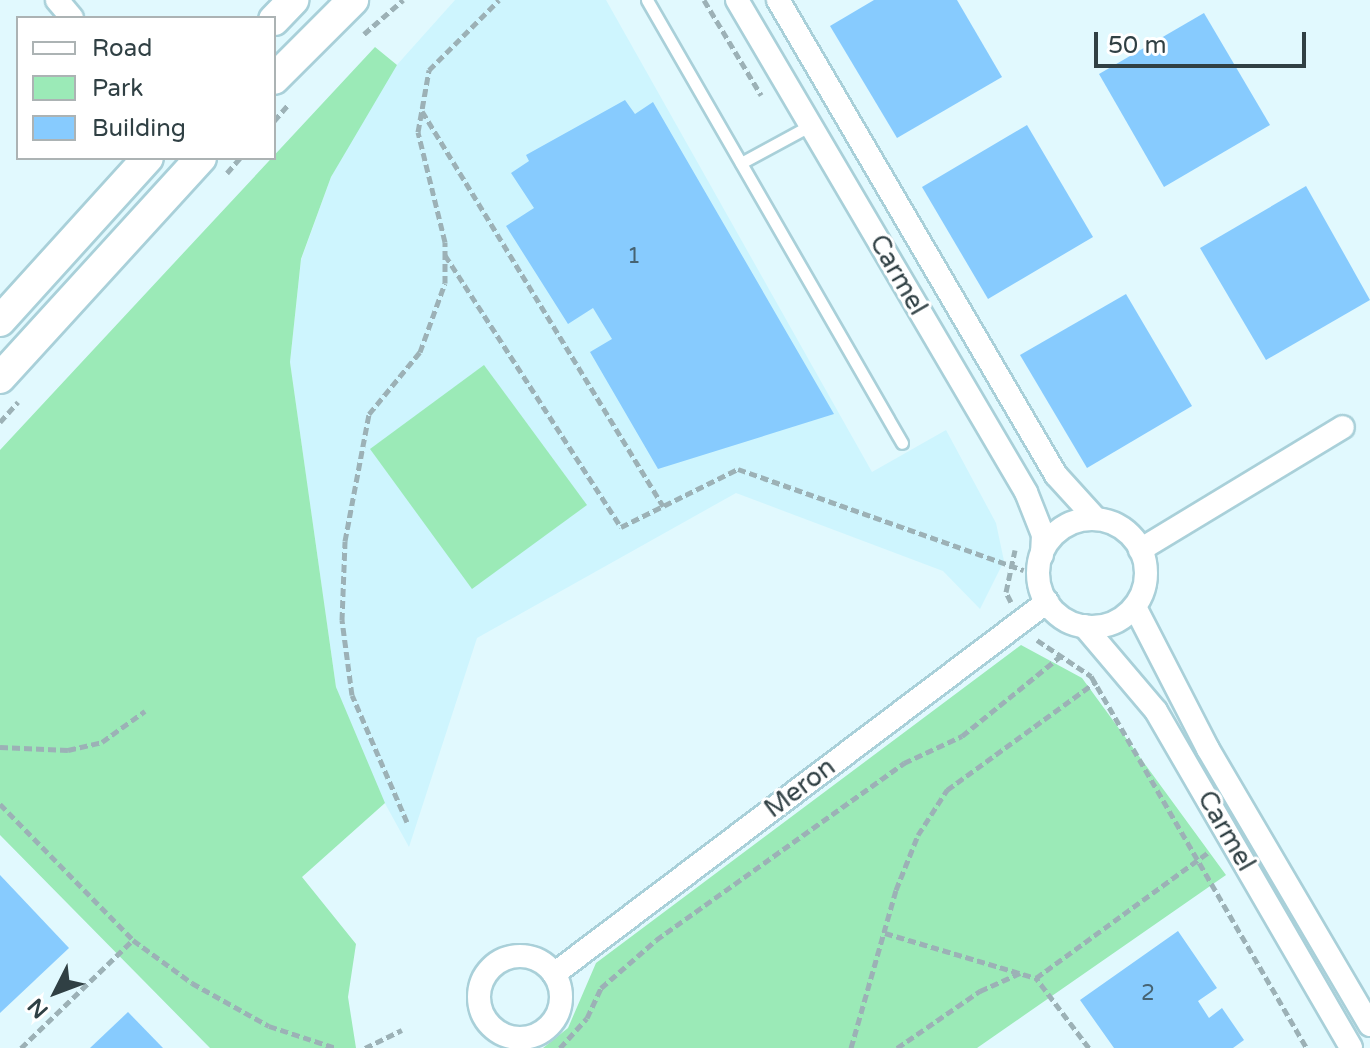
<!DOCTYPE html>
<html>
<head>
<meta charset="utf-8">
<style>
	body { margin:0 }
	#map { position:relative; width:1370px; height:1048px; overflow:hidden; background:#e1f9fe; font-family:"Varela Round",sans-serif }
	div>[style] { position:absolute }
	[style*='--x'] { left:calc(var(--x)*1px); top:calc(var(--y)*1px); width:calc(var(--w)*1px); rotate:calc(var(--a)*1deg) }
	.built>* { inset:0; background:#cef5fe }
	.green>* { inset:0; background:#9beab7 }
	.building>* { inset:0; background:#87cbfe }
	.path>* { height:5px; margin-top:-2.5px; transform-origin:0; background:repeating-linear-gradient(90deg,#9cb1b6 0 8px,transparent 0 12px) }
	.roads { filter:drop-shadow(2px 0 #a9d0d9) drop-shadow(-2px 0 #a9d0d9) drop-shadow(0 2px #a9d0d9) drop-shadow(0 -2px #a9d0d9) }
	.lane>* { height:11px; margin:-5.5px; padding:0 5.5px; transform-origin:5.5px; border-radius:5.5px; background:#fff }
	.street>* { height:22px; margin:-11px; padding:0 11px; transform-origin:11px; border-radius:11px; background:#fff }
	.street>.ring { margin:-11px; padding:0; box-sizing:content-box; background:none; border:22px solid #fff; border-radius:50% }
	.secondary>* { height:30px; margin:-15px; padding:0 15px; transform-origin:15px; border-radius:15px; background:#fff }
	span { translate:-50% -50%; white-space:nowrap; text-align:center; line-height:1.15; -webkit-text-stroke:6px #fff; paint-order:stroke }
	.number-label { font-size:22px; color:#466372 }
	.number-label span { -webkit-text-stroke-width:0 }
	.street-label { font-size:26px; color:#304044 }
	.legend { position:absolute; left:16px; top:16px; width:260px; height:144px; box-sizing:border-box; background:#fff; border:2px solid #acb3b4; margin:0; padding:10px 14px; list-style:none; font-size:24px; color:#304044 }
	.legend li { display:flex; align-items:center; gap:16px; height:40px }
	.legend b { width:40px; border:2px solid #acb3b4 }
	.north { position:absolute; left:16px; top:952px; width:80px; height:80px; -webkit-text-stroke:6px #fff; paint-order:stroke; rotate:228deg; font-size:22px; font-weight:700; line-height:32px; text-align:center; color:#304044 }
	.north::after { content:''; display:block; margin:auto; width:28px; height:36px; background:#304044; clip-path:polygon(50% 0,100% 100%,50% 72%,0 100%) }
	.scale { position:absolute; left:1094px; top:32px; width:212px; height:36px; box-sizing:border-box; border:4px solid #304044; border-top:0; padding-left:10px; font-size:24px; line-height:28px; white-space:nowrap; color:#304044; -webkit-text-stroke:6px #fff; paint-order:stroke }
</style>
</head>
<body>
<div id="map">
	<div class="built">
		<div style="clip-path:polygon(455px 0,606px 0,872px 472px,946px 430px,996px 523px,1004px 561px,980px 609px,943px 571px,736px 493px,477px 638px,409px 847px,366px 769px,336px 687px,290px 362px,301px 260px,331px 177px,387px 76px)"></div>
	</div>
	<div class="green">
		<div style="clip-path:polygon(375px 47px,397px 65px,331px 177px,301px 259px,290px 362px,336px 687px,385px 803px,302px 877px,356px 944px,348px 997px,356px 1048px,210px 1048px,0 835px,0 450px)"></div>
		<div style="clip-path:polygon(484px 365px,587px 505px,472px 589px,370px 449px)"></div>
		<div style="clip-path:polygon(1021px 645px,1082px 678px,1226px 875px,977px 1048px,543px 1048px,568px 1028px,596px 963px)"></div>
	</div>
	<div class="building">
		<div style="clip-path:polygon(874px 0,957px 0,1002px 77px,897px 138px,830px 26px)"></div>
		<div style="clip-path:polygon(1204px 13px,1270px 125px,1164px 187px,1099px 74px)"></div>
		<div style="clip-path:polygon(625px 100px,635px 114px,653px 102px,834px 414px,658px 469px,590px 352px,612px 339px,593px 308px,568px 324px,506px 226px,534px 208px,511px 173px,529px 161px,526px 155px)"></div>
		<div style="clip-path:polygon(1027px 125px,1093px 237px,988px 299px,922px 187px)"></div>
		<div style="clip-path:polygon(1306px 186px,1370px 300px,1266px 360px,1200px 248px)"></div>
		<div style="clip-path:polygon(1126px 294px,1192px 406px,1087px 468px,1020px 355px)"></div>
		<div style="clip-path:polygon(0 875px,69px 948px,0 1013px)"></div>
		<div style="clip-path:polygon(1178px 931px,1217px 988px,1198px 1001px,1209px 1018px,1222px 1008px,1244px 1040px,1233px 1048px,1114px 1048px,1080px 1000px)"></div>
		<div style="clip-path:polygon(128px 1012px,163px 1048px,90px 1048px)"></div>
	</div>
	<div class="path">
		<div style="--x:704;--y:0;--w:111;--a:59"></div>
		<div style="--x:364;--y:34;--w:52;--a:-41.1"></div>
		<div style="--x:422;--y:111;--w:463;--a:58.6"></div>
		<div style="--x:274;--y:121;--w:23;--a:-49"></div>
		<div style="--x:227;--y:173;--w:20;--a:-49"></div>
		<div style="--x:445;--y:255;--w:324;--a:57.1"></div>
		<div style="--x:621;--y:527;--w:131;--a:-26.4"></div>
		<div style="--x:738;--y:469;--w:303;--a:19.5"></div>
		<div style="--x:0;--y:422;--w:27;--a:-48"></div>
		<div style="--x:1011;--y:602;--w:11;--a:-117"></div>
		<div style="--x:1006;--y:592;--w:43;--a:-77.9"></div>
		<div style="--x:1037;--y:640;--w:65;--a:33.7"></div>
		<div style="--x:1091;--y:676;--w:430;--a:59.9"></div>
		<div style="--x:0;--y:747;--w:68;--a:2.5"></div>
		<div style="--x:68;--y:750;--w:35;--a:-13"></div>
		<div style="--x:102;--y:742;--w:53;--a:-35.8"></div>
		<div style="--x:0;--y:804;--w:190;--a:45.6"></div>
		<div style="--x:133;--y:940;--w:73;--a:36.1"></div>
		<div style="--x:192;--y:983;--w:88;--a:29.2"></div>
		<div style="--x:269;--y:1026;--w:71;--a:18.2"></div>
		<div style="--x:407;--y:822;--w:138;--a:-113.4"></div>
		<div style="--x:352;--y:695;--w:76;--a:-97.6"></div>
		<div style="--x:342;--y:620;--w:79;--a:-87.8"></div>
		<div style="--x:345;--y:541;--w:129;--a:-79.3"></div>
		<div style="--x:369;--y:414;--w:80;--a:-50.6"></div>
		<div style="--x:420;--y:352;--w:73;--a:-70.1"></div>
		<div style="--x:445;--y:283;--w:41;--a:-90"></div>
		<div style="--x:445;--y:242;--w:113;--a:-103.8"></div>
		<div style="--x:418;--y:132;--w:63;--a:-79.9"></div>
		<div style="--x:429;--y:70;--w:99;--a:-45"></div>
		<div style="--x:885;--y:933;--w:158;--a:16.6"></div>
		<div style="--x:21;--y:1048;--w:156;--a:-44"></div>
		<div style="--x:365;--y:1048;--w:41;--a:-25.9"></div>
		<div style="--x:560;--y:1048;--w:40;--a:-48"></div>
		<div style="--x:587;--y:1018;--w:33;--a:-65"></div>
		<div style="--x:601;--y:988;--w:73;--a:-41.1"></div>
		<div style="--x:656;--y:940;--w:305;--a:-35.5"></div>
		<div style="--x:904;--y:763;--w:64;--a:-25"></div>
		<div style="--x:962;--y:736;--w:129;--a:-39"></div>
		<div style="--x:851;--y:1048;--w:164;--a:-74.1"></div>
		<div style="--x:896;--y:890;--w:59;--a:-68.2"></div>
		<div style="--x:918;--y:835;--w:54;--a:-57.2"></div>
		<div style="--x:947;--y:790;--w:185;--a:-36"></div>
		<div style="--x:897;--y:1048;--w:101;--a:-34.5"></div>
		<div style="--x:980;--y:991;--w:44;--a:-24.2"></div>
		<div style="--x:1089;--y:1048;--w:88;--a:-127.1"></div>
		<div style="--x:1036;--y:978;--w:215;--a:-36.1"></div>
	</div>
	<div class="roads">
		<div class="lane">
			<div style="--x:647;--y:0;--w:511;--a:60.07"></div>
			<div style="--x:741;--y:163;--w:80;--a:-28.5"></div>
		</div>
		<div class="street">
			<div style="--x:57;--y:0;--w:23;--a:50"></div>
			<div style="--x:737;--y:0;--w:571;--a:59.57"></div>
			<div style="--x:1026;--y:492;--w:46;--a:68.4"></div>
			<div style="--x:1043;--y:535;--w:20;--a:93"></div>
			<div style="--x:778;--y:0;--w:550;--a:59.66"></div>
			<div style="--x:1056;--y:475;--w:59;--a:47.7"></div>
			<div class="ring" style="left:1038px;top:519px;width:86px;height:86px"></div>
			<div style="--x:1140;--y:550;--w:237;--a:-31.2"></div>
			<div style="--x:1135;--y:607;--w:160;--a:62.8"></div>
			<div style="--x:1208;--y:749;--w:320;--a:59.6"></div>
			<div style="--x:1084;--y:626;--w:111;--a:49.7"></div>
			<div style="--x:1156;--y:711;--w:389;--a:59.9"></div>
			<div class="ring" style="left:479px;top:956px;width:60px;height:60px"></div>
			<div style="--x:554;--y:974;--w:618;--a:-37.04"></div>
		</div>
		<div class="secondary">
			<div style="--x:274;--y:20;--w:28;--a:-46"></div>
			<div style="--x:274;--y:79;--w:112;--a:-45"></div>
			<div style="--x:0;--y:321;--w:220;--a:-47.8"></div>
			<div style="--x:0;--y:378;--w:298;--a:-47.6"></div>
		</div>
	</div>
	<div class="number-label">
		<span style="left:634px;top:257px">1</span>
		<span style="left:1148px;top:994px">2</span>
	</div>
	<div class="street-label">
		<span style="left:898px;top:275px;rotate:60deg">Carmel</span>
		<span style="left:800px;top:788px;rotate:-37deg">Meron</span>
		<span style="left:1226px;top:831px;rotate:60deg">Carmel</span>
	</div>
	<ul class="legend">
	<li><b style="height:10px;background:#fff"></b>Road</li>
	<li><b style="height:22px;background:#9beab7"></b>Park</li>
	<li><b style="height:22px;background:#87cbfe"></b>Building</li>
	</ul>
	<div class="north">N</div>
	<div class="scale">50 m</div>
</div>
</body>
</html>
